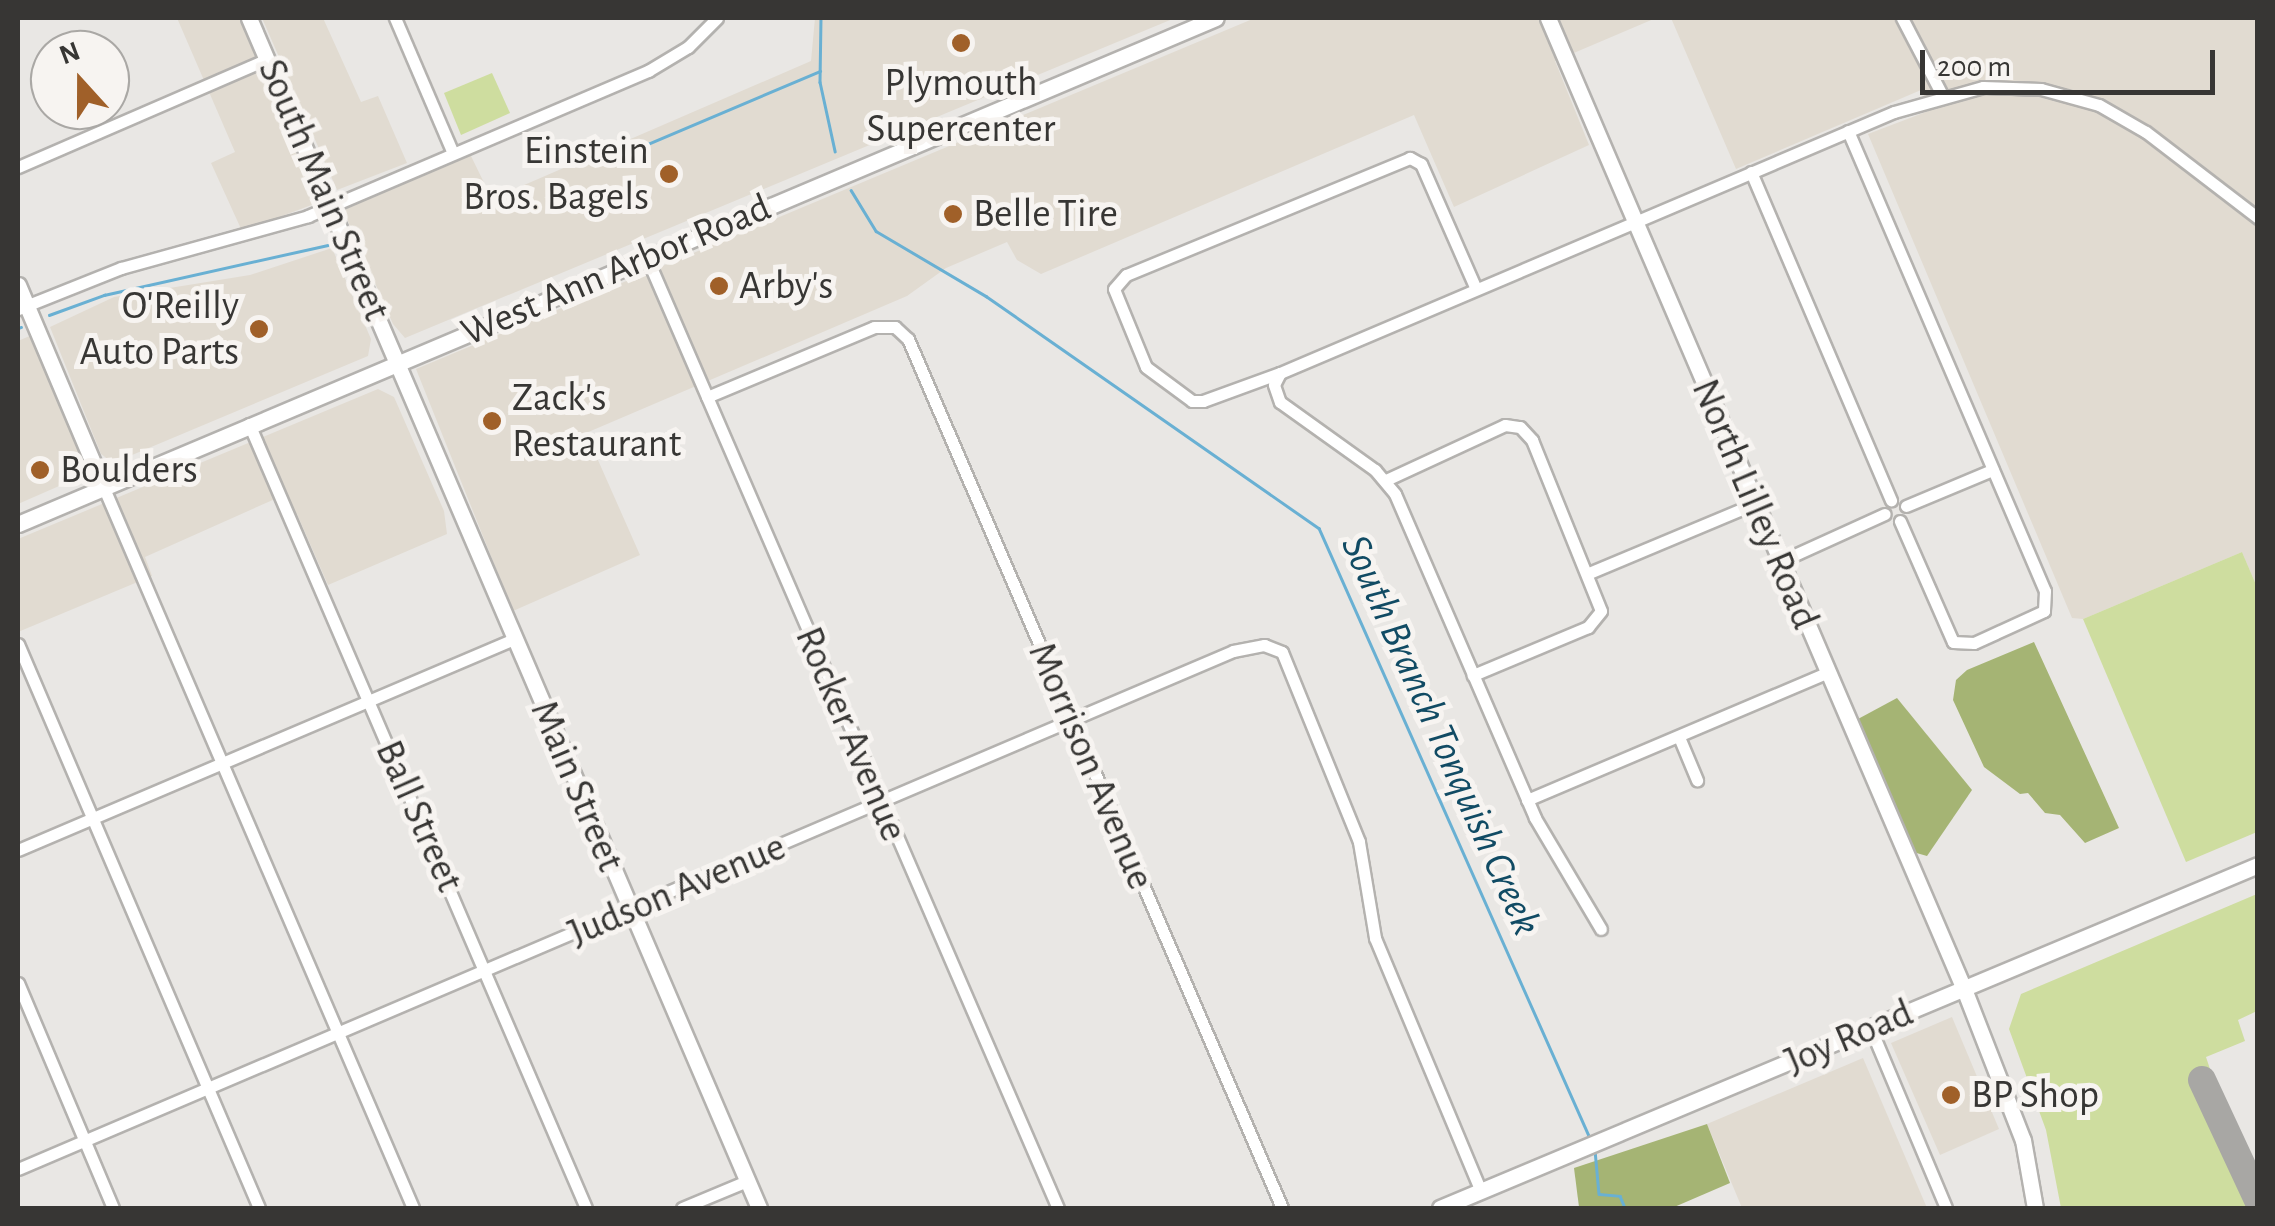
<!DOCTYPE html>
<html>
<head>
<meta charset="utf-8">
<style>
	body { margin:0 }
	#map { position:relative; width:2275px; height:1226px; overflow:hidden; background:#e9e7e4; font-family:"Alegreya Sans",sans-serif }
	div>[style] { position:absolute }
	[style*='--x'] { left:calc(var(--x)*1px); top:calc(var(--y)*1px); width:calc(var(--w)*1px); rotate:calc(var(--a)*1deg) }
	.built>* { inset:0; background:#e1dbd1 }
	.green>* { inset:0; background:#cedd9f }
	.forest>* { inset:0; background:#a5b474 }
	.stream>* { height:2.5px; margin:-1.25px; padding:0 1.25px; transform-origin:1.25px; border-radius:1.25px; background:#69b0d3 }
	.taxiway>* { height:28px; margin:-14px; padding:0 14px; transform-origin:14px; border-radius:14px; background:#a8a7a4 }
	.roads { filter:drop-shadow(2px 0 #b4b2af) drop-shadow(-2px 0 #b4b2af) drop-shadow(0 2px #b4b2af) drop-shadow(0 -2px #b4b2af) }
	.street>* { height:11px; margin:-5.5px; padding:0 5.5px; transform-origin:5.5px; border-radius:5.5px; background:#fff }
	.secondary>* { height:15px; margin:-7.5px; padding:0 7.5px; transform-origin:7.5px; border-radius:7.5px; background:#fff }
	.dots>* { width:28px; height:28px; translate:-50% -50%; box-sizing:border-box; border:5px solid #f7f4f1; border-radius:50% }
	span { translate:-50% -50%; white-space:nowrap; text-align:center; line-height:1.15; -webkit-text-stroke:10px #f7f4f1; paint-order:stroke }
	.poi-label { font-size:40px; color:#373634 }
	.right { translate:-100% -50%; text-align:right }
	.left { translate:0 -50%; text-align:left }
	.street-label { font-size:40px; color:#373634 }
	.water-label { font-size:42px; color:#114b64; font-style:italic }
	.frame { position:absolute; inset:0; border:20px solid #373634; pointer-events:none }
	.north { position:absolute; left:30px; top:30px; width:100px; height:100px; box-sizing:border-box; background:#f7f4f1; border:2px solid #aaa8a5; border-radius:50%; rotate:339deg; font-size:28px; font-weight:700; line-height:40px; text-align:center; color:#373634 }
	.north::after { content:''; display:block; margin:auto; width:35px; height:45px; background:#a06029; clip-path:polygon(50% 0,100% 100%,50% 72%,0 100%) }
	.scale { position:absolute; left:1920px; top:50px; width:295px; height:45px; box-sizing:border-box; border:5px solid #373634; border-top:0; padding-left:12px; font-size:30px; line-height:35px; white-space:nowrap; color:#373634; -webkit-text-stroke:8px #f7f4f1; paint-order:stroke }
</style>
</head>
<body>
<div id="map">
	<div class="built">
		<div style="clip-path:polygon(177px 18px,240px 18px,317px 203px,242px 231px,211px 163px,235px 152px)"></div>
		<div style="clip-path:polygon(262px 18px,323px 18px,361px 102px,378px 96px,407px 163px,337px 190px)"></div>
		<div style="clip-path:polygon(815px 18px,1175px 18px,405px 338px,393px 324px,342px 208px,470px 154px,492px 199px,811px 61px)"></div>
		<div style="clip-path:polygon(1255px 18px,1656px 18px,1555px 61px,1589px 145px,1454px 207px,1414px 115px,1041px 274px,1017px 260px,1007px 242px,946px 268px,907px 296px,586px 433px,640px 555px,513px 611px,416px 369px)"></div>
		<div style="clip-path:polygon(1671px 18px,2257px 18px,2257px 587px,2242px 552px,2083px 619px,2072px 618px,1868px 134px,1931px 110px,1921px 90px,1736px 169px)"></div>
		<div style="clip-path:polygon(332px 248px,371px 339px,368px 356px,113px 463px,101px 454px,50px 327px,114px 297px,250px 275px)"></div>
		<div style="clip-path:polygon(32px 335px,87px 460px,82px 476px,18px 504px,18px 341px)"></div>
		<div style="clip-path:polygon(378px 389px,394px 397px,444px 511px,447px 534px,328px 585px,297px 514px,284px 519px,275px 499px,145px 557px,152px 576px,18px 632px,18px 539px)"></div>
		<div style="clip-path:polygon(1952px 1017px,1999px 1129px,1940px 1155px,1891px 1043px)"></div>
		<div style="clip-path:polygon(1863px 1058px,1927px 1208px,1742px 1208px,1707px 1124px)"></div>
	</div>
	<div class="green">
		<div style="clip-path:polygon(492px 73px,510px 113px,461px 135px,444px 93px)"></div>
		<div style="clip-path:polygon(2242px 552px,2257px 587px,2257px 832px,2186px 862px,2083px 619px)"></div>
		<div style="clip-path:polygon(2257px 894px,2257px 1011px,2238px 1020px,2245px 1041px,2206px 1057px,2211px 1072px,2195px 1079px,2251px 1208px,2061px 1208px,2046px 1130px,2009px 1029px,2021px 994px)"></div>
	</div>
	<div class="forest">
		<div style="clip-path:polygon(2034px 642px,2119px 828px,2085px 843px,2060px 815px,2045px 813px,2028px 793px,2020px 794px,1984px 767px,1953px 700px,1956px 680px,1967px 670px)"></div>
		<div style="clip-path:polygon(1897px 698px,1972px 790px,1927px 856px,1913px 852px,1858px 719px)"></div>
		<div style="clip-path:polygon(1707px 1124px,1730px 1183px,1672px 1208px,1579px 1207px,1574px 1168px)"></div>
	</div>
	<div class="stream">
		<div style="--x:821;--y:18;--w:64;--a:90.9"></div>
		<div style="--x:820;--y:82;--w:71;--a:77.7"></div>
		<div style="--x:622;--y:155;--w:215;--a:-23"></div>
		<div style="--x:851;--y:190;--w:48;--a:58.6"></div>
		<div style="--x:876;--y:231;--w:128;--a:30.6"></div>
		<div style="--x:986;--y:296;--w:406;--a:34.9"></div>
		<div style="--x:1319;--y:528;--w:667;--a:66.05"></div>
		<div style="--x:49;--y:315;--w:59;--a:-20"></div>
		<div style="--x:104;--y:295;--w:229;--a:-12.6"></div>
		<div style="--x:18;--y:328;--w:3;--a:-18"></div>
		<div style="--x:1595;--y:1150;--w:44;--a:84.8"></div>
		<div style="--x:1599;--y:1194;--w:21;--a:5"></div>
		<div style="--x:1620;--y:1196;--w:13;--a:67"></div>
	</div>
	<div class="taxiway">
		<div style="--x:2202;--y:1080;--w:132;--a:65"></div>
	</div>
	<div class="roads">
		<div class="street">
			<div style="--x:395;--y:18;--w:147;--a:66.8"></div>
			<div style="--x:1902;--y:18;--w:87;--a:62.5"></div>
			<div style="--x:1848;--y:131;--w:500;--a:66.82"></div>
			<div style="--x:2045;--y:591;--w:20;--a:93"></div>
			<div style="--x:2044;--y:611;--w:77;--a:155.4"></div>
			<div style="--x:1974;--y:643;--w:21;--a:-177"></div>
			<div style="--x:1953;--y:642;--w:132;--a:-113.7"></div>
			<div style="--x:18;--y:167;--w:272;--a:-23.4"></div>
			<div style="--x:1751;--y:172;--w:357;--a:66.9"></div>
			<div style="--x:647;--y:258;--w:1035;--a:66.61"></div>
			<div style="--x:1476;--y:289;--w:137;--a:-113.7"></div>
			<div style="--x:1421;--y:164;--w:13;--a:-151"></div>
			<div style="--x:1410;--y:158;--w:307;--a:157.6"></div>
			<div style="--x:1126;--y:275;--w:18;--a:131"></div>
			<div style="--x:1114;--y:289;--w:84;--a:67.7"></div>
			<div style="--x:1146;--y:367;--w:57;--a:36.5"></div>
			<div style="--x:1192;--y:401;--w:11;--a:0"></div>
			<div style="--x:1203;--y:401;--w:82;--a:-20"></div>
			<div style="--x:1280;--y:373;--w:667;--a:-23.03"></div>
			<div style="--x:1894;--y:112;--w:92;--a:-15.7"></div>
			<div style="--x:1983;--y:87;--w:58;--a:2"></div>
			<div style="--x:2041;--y:89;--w:60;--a:15.4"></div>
			<div style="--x:2099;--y:105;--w:54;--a:29.9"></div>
			<div style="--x:2146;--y:132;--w:141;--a:37.5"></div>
			<div style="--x:18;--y:309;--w:111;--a:-21.7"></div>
			<div style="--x:121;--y:268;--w:194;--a:-15.5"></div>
			<div style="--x:308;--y:216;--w:370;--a:-23.1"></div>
			<div style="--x:648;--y:71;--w:47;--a:-31"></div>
			<div style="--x:688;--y:47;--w:41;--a:-45"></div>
			<div style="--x:1280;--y:373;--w:13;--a:117"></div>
			<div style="--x:1274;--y:385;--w:18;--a:71"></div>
			<div style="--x:1280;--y:402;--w:117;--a:35.6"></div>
			<div style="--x:1375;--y:470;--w:31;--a:50"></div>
			<div style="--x:1395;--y:494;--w:353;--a:66.6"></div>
			<div style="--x:1535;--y:818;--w:129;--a:59.3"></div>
			<div style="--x:707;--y:397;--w:181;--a:-22.7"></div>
			<div style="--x:874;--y:327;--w:21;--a:0"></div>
			<div style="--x:895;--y:327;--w:18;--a:43"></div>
			<div style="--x:908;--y:339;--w:946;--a:66.71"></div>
			<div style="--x:249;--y:424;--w:853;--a:66.74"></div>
			<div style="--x:1386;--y:480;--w:131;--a:-24.8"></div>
			<div style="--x:1505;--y:425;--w:15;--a:8"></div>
			<div style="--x:1520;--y:427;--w:18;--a:47"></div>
			<div style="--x:1532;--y:440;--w:184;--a:68"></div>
			<div style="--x:1601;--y:611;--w:21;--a:129"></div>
			<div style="--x:1588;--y:627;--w:125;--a:157.3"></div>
			<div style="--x:103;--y:486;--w:786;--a:66.76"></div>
			<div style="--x:1906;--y:506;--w:93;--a:-22.7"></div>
			<div style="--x:1779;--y:562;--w:116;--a:-24.4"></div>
			<div style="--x:1589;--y:573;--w:179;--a:-22.7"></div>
			<div style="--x:18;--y:644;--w:613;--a:66.86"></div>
			<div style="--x:1679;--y:737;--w:47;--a:67.3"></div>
			<div style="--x:1527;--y:800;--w:325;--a:-23"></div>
			<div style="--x:18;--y:850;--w:539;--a:-23.05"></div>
			<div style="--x:18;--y:983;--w:244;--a:67.1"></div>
			<div style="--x:1870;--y:1027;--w:196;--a:67.2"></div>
			<div style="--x:18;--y:1169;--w:1321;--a:-23.09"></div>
			<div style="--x:1233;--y:651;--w:32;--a:-11"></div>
			<div style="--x:1264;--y:645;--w:19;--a:21"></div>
			<div style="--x:1282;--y:652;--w:205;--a:67.9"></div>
			<div style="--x:1359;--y:842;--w:97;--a:80.5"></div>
			<div style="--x:1375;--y:938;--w:274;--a:67.3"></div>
			<div style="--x:682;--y:1208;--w:70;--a:-22.6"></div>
		</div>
		<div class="secondary">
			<div style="--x:249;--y:18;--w:1295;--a:66.8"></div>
			<div style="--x:1548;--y:18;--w:1056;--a:66.81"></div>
			<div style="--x:1964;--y:989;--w:162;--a:68.7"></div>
			<div style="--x:2023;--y:1140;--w:69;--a:80"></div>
			<div style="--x:18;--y:285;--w:218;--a:67.1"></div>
			<div style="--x:18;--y:524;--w:1300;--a:-22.9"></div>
			<div style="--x:1440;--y:1208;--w:887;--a:-22.75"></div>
		</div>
	</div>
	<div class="dots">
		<div style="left:961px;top:43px;background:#a06029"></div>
		<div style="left:669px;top:174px;background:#a06029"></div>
		<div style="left:953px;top:214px;background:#a06029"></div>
		<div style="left:719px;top:286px;background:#a06029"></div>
		<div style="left:259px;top:329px;background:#a06029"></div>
		<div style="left:492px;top:421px;background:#a06029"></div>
		<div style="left:40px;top:470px;background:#a06029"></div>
		<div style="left:1951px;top:1095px;background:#a06029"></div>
	</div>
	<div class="poi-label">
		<span style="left:961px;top:106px">Plymouth<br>Supercenter</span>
		<span class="right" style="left:649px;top:174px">Einstein<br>Bros. Bagels</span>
		<span class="left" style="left:973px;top:214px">Belle Tire</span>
		<span class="left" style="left:739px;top:286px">Arby's</span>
		<span class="right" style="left:239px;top:329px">O'Reilly<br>Auto Parts</span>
		<span class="left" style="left:512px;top:421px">Zack's<br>Restaurant</span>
		<span class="left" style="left:60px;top:470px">Boulders</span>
		<span class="left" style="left:1971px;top:1095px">BP Shop</span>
	</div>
	<div class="street-label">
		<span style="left:324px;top:190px;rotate:67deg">South Main Street</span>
		<span style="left:616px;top:270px;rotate:-23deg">West Ann Arbor Road</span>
		<span style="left:1755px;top:504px;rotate:67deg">North Lilley Road</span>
		<span style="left:851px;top:734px;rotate:67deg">Rocker Avenue</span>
		<span style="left:1091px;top:766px;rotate:67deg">Morrison Avenue</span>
		<span style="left:577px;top:786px;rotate:67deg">Main Street</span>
		<span style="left:419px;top:816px;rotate:66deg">Ball Street</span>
		<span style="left:677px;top:890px;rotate:-23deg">Judson Avenue</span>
		<span style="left:1849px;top:1037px;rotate:-23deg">Joy Road</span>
	</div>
	<div class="water-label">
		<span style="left:1441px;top:735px;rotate:66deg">South Branch Tonquish Creek</span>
	</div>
	<div class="frame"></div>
	<div class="north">N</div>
	<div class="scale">200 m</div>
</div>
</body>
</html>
